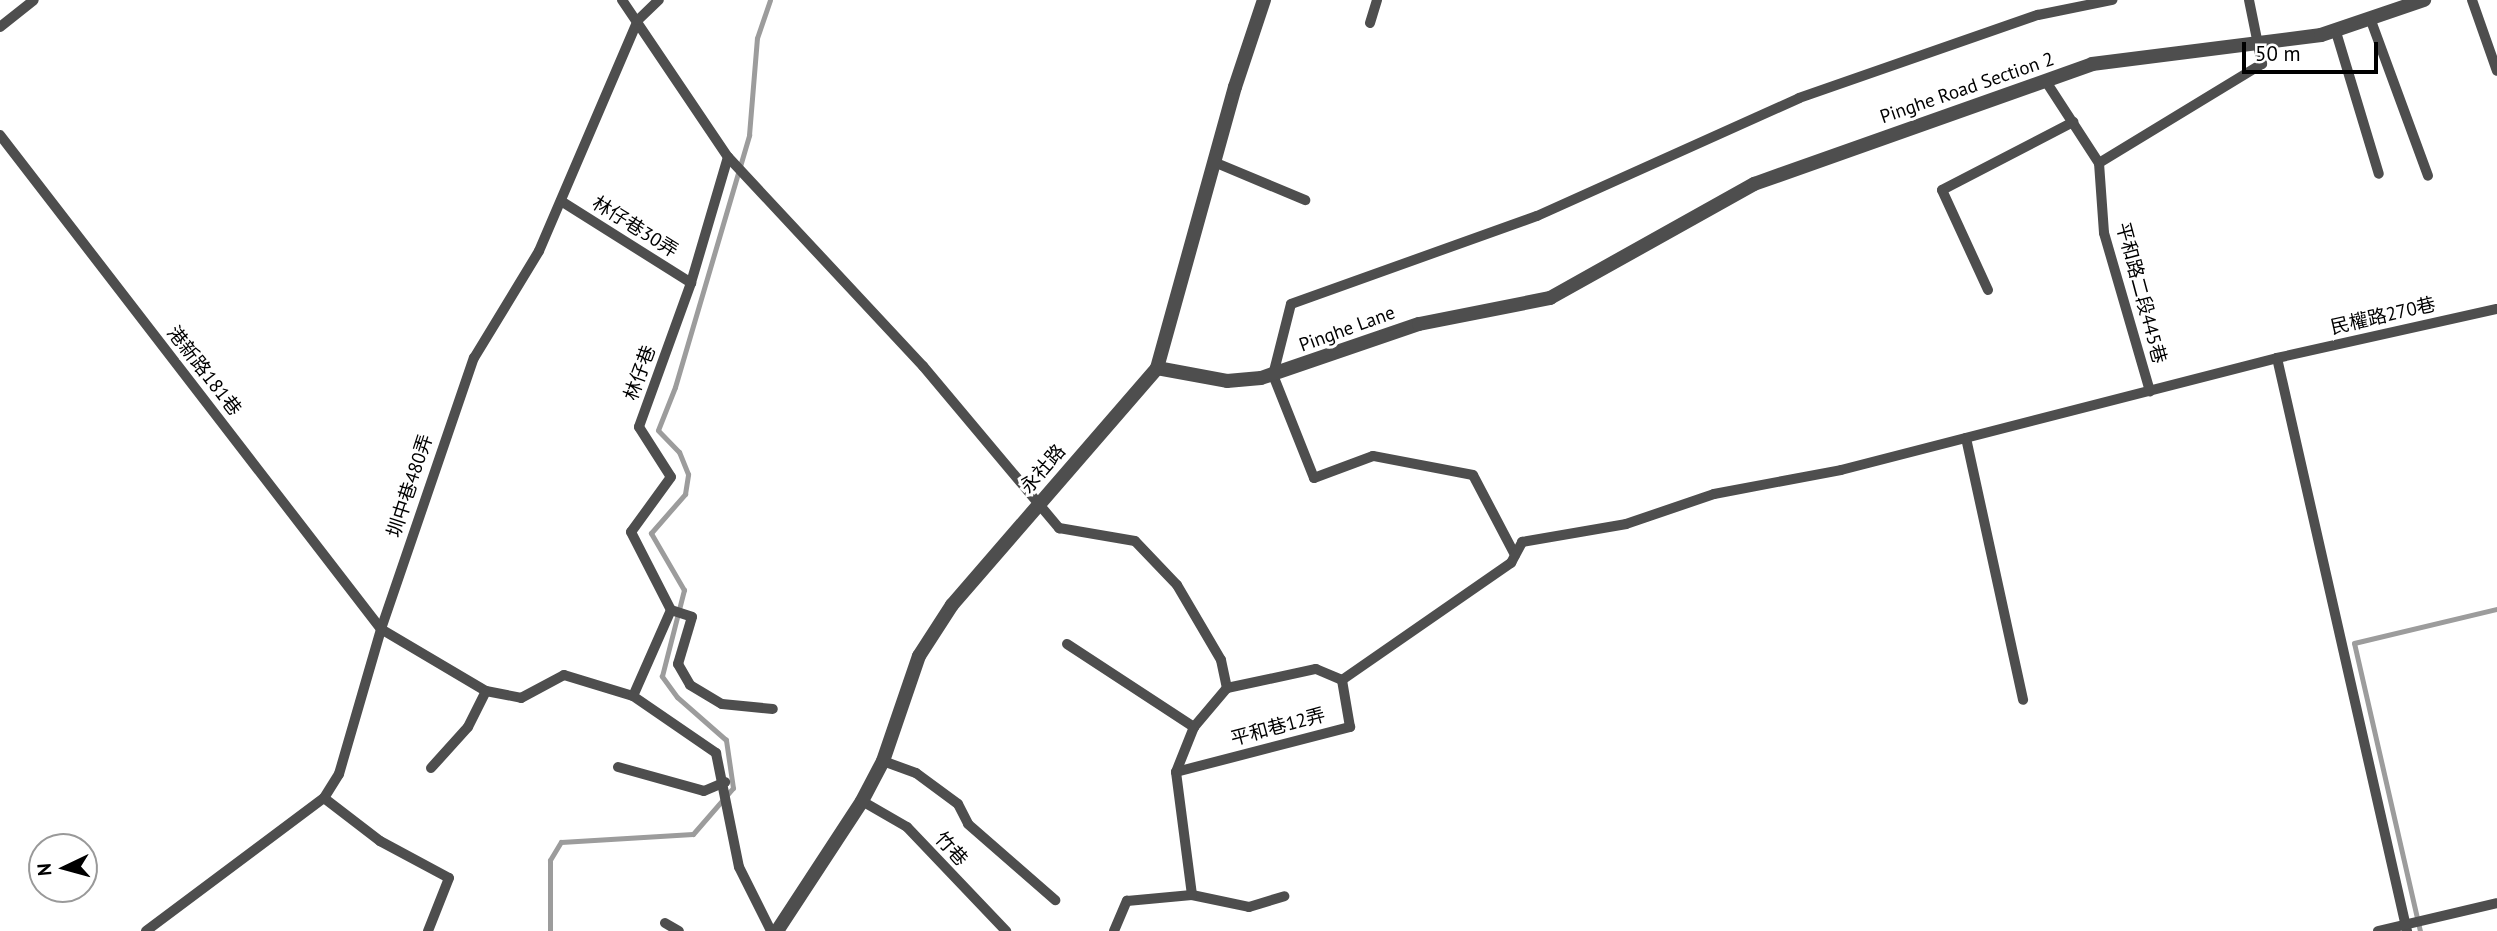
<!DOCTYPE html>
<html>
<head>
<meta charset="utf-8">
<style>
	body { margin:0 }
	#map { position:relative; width:2497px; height:931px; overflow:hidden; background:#fff; font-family:"PT Sans","Noto Sans TC",sans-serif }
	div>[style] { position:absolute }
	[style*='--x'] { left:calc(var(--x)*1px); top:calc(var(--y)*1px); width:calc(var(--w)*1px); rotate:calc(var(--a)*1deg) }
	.stream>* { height:5px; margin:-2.5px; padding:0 2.5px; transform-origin:2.5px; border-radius:2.5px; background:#9c9c9c }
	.service>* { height:10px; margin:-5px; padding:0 5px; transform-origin:5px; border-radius:5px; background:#4e4e4e }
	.tertiary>* { height:14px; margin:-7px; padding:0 7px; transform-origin:7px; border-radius:7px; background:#4e4e4e }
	span { translate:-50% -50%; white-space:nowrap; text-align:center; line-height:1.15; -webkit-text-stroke:6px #fff; paint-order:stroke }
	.street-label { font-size:19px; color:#000 }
	.north { position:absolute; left:28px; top:833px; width:70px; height:70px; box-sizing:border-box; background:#fff; border:2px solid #999; border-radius:50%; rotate:265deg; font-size:19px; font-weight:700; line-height:28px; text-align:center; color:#000 }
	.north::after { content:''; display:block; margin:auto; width:24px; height:32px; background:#000; clip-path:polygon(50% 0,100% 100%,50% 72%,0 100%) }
	.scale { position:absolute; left:2242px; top:42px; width:136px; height:32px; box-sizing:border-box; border:4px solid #000; border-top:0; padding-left:9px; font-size:21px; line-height:24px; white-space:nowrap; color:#000; -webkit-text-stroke:5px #fff; paint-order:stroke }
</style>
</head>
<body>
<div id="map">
	<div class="stream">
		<div style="--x:550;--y:931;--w:71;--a:-90"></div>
		<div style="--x:550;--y:860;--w:21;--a:-59"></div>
		<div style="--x:561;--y:842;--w:132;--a:-3.5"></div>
		<div style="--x:693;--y:834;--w:61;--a:-49"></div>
		<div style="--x:733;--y:788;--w:49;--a:-98.3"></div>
		<div style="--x:726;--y:740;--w:65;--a:-138.7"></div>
		<div style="--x:677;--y:697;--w:26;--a:-126"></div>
		<div style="--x:662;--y:676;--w:89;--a:-75.7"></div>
		<div style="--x:684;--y:590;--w:66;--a:-120.1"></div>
		<div style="--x:651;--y:533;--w:52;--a:-48.9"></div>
		<div style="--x:685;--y:494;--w:20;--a:-81"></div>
		<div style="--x:688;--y:474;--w:24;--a:-112"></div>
		<div style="--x:679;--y:452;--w:30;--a:-134"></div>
		<div style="--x:658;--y:430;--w:46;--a:-68.4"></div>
		<div style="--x:675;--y:387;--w:263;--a:-73.6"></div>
		<div style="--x:749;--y:135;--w:97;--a:-85.3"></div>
		<div style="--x:757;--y:38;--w:40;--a:-71.1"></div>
		<div style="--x:2420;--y:931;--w:295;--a:-102.9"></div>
		<div style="--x:2354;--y:643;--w:147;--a:-13.4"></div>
	</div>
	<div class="service">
		<div style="--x:622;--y:0;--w:189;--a:56"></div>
		<div style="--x:728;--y:157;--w:286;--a:47"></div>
		<div style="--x:923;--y:366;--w:212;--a:50"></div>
		<div style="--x:1059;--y:528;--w:77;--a:9.7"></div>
		<div style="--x:1135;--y:541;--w:61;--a:46.3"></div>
		<div style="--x:1177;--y:585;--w:87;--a:59.6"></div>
		<div style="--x:1221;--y:660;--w:29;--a:78"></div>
		<div style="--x:1227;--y:688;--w:91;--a:-12.1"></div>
		<div style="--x:1316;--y:669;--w:28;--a:23"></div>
		<div style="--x:2472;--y:0;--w:75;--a:70.6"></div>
		<div style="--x:2370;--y:18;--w:168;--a:69.8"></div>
		<div style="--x:1370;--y:23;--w:24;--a:-73"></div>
		<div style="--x:0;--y:27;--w:43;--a:-38.5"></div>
		<div style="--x:2336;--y:32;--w:148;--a:73.2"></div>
		<div style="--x:2045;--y:80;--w:99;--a:57"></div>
		<div style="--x:2099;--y:163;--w:70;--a:85.9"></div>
		<div style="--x:2104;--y:233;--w:165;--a:73.8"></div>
		<div style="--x:0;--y:135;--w:624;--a:52.36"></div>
		<div style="--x:381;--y:629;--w:122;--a:30.6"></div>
		<div style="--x:486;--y:691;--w:36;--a:11"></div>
		<div style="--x:521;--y:698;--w:49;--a:-28.1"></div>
		<div style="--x:564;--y:675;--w:72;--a:16.9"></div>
		<div style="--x:728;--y:157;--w:131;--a:106.4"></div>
		<div style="--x:691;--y:283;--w:153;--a:109.9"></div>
		<div style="--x:639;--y:427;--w:59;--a:57.4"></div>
		<div style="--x:671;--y:477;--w:68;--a:126"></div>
		<div style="--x:631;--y:532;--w:88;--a:62.9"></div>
		<div style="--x:671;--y:610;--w:94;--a:113.8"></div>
		<div style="--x:633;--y:696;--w:101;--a:34.5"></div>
		<div style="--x:716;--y:753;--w:116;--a:78.6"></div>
		<div style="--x:739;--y:867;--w:72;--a:63.4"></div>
		<div style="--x:1214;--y:162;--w:99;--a:22.7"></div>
		<div style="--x:2099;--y:163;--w:191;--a:-31.3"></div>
		<div style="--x:2262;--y:64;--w:65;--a:-101.5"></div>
		<div style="--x:561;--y:201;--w:154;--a:32.2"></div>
		<div style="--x:1988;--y:290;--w:110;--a:-114.7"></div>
		<div style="--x:1942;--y:190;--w:148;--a:-27.4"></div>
		<div style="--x:2277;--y:358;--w:588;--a:77.22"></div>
		<div style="--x:1966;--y:438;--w:268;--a:77.7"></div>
		<div style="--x:1515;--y:555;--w:90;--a:-117.7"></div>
		<div style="--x:1473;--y:475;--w:102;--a:-169.2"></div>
		<div style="--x:1373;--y:456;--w:63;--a:159.6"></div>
		<div style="--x:1314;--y:478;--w:111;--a:-111.7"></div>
		<div style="--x:1273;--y:375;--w:73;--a:-75.8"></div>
		<div style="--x:1291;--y:304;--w:261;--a:-19.7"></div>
		<div style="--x:1537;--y:216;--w:287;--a:-24.2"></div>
		<div style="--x:1799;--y:98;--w:253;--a:-19.2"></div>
		<div style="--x:2038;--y:15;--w:76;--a:-11.5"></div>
		<div style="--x:671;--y:610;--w:22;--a:18"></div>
		<div style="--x:692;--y:617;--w:49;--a:106.6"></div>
		<div style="--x:678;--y:664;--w:24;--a:60"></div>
		<div style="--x:690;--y:685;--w:37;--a:31"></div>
		<div style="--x:722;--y:704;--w:51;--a:5.6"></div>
		<div style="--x:1067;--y:644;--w:152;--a:33.2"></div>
		<div style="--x:883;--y:761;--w:35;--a:20"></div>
		<div style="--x:916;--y:773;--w:52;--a:36.4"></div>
		<div style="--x:958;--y:804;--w:22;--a:63"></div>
		<div style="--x:968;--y:824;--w:116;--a:41.1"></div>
		<div style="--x:618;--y:767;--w:89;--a:15.6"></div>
		<div style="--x:704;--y:791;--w:23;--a:-23"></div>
		<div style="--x:431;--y:768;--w:55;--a:-47.9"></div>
		<div style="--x:468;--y:727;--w:40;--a:-63.4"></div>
		<div style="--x:1176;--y:772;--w:48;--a:-68.2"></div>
		<div style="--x:1194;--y:727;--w:51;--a:-49.8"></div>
		<div style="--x:324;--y:798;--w:71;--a:37.5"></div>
		<div style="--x:380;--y:841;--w:78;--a:28.2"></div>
		<div style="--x:449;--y:878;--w:57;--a:111.6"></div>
		<div style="--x:862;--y:801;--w:52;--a:30"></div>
		<div style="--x:907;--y:827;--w:144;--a:46.4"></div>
		<div style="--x:1192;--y:895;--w:58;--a:11.9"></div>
		<div style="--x:1249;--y:907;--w:37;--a:-17"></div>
		<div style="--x:665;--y:923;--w:16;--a:30"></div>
		<div style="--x:146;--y:931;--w:222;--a:-36.8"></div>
		<div style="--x:324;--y:798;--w:28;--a:-58"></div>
		<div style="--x:339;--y:774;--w:151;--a:-73.8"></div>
		<div style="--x:381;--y:629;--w:287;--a:-71.1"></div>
		<div style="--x:474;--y:358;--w:125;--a:-58.7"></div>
		<div style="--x:539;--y:251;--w:251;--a:-66.8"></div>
		<div style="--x:638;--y:20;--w:29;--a:-44"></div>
		<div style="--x:1114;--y:931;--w:33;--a:-67"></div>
		<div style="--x:1127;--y:901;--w:65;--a:-5.3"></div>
		<div style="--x:1192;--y:895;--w:124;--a:-97.4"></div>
		<div style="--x:1176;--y:772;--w:180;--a:-14.5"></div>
		<div style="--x:1350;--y:727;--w:48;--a:-99.7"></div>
		<div style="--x:1342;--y:680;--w:206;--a:-34.7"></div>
		<div style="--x:1511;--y:563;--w:24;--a:-62"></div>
		<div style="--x:1522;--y:542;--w:106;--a:-9.8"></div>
		<div style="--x:1626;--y:524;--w:93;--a:-18.8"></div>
		<div style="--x:1714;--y:494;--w:129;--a:-10.7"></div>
		<div style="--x:1841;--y:470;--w:450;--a:-14.4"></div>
		<div style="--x:2277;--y:358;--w:225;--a:-12.6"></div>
		<div style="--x:2378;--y:931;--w:122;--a:-13.2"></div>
	</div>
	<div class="tertiary">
		<div style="--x:1157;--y:368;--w:71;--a:10.5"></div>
		<div style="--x:1227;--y:381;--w:34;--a:-5"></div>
		<div style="--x:1261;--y:378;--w:167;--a:-18.9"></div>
		<div style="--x:1419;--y:324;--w:134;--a:-11.2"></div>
		<div style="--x:1550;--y:298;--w:234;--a:-29.2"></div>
		<div style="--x:1754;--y:184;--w:359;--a:-19.5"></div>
		<div style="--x:2092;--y:64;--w:231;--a:-7.2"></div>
		<div style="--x:2321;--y:35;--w:109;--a:-18.8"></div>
		<div style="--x:777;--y:931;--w:155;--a:-56.8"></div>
		<div style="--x:862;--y:801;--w:45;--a:-62.3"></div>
		<div style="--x:883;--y:761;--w:111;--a:-71.1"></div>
		<div style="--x:919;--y:656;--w:61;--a:-57.1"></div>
		<div style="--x:952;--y:605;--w:313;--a:-49.1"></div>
		<div style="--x:1157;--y:368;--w:292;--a:-74.5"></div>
		<div style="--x:1235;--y:87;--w:92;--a:-71.6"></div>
	</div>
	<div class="street-label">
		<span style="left:1967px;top:88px;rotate:-19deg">Pinghe Road Section 2</span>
		<span style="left:635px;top:227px;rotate:32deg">林仔巷30弄</span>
		<span style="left:2141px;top:293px;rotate:75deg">平和路二段445巷</span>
		<span style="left:2383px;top:316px;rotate:-13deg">民權路270巷</span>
		<span style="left:1347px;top:329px;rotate:-20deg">Pinghe Lane</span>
		<span style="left:204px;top:371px;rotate:52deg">港新路181巷</span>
		<span style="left:640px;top:373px;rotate:-70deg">林仔巷</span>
		<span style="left:1043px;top:469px;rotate:-49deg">永社路</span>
		<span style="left:410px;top:486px;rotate:-72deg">圳中巷480弄</span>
		<span style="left:1278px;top:727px;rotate:-15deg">平和巷12弄</span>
		<span style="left:951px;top:849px;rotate:48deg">竹巷</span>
	</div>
	<div class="north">N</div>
	<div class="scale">50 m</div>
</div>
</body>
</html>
